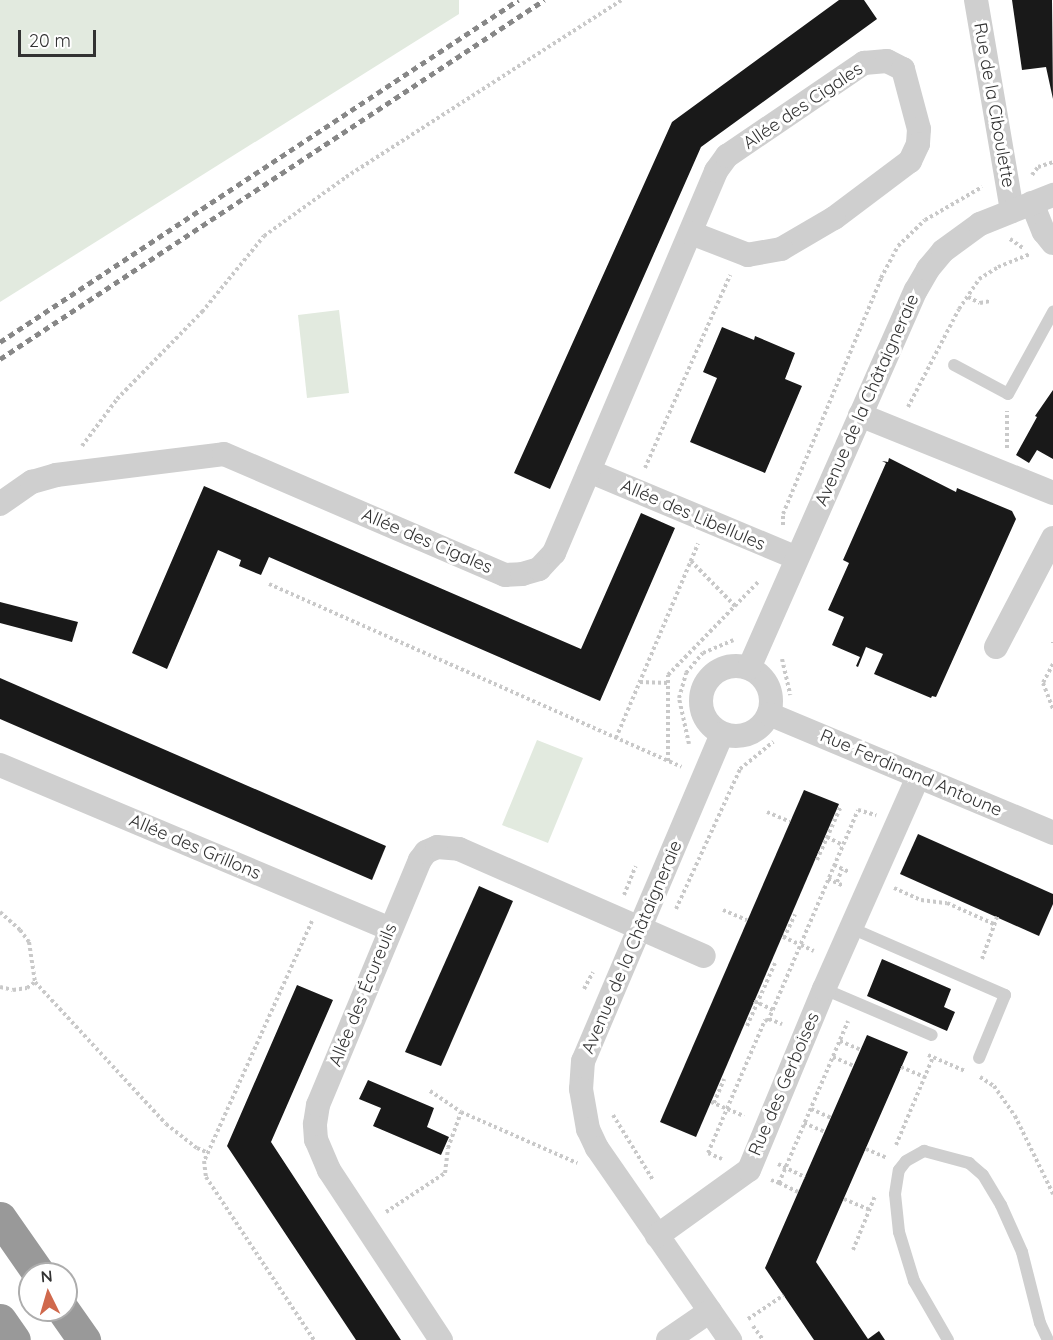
<!DOCTYPE html>
<html>
<head>
<meta charset="utf-8">
<style>
	body { margin:0 }
	#map { position:relative; width:1053px; height:1340px; overflow:hidden; background:#fff; font-family:Quicksand,sans-serif }
	div>[style] { position:absolute }
	[style*='--x'] { left:calc(var(--x)*1px); top:calc(var(--y)*1px); width:calc(var(--w)*1px); rotate:calc(var(--a)*1deg) }
	.green>* { inset:0; background:#e2eadf }
	.building>* { inset:0; background:#191919 }
	.path>* { height:4px; margin-top:-2px; transform-origin:0; background:repeating-linear-gradient(90deg,#c9c9c9 0 3px,transparent 0 6px) }
	.service>* { height:12px; margin:-6px; padding:0 6px; transform-origin:6px; border-radius:6px; background:#cfcfcf }
	.minor>* { height:24px; margin:-12px; padding:0 12px; transform-origin:12px; border-radius:12px; background:#cfcfcf }
	.minor>.ring { margin:-12px; padding:0; box-sizing:content-box; background:none; border:24px solid #cfcfcf; border-radius:50% }
	.motorway>* { height:33px; margin:-16.5px; padding:0 16.5px; transform-origin:16.5px; border-radius:16.5px; background:#999 }
	.rail>* { height:4.5px; margin-top:-2.25px; transform-origin:0; background:repeating-linear-gradient(90deg,#878787 0 6px,transparent 0 10.5px) }
	span { translate:-50% -50%; white-space:nowrap; text-align:center; line-height:1.15; -webkit-text-stroke:6px #fff; paint-order:stroke }
	.street-label { font-size:18px; color:#323232 }
	.north { position:absolute; left:18px; top:1262px; width:60px; height:60px; box-sizing:border-box; background:#fff; border:2px solid #adadad; border-radius:50%; rotate:355deg; font-size:16px; font-weight:700; line-height:24px; text-align:center; color:#323232 }
	.north::after { content:''; display:block; margin:auto; width:21px; height:27px; background:#d0694d; clip-path:polygon(50% 0,100% 100%,50% 72%,0 100%) }
	.scale { position:absolute; left:18px; top:30px; width:78px; height:27px; box-sizing:border-box; border:3px solid #323232; border-top:0; padding-left:8px; font-size:18px; line-height:21px; white-space:nowrap; color:#323232; -webkit-text-stroke:4px #fff; paint-order:stroke }
</style>
</head>
<body>
<div id="map">
	<div class="green">
		<div style="clip-path:polygon(0 0,459px 0,459px 14px,0 302px)"></div>
		<div style="clip-path:polygon(339px 310px,349px 393px,307px 398px,298px 315px)"></div>
		<div style="clip-path:polygon(537px 740px,583px 758px,548px 843px,502px 825px)"></div>
	</div>
	<div class="building">
		<div style="clip-path:polygon(839px 0,864px 0,877px 19px,701px 147px,550px 489px,514px 473px,672px 122px)"></div>
		<div style="clip-path:polygon(1012px 0,1052px 0,1053px 99px,1046px 67px,1022px 70px)"></div>
		<div style="clip-path:polygon(722px 327px,754px 340px,755px 336px,795px 353px,785px 379px,802px 386px,765px 473px,690px 442px,717px 378px,703px 372px)"></div>
		<div style="clip-path:polygon(1053px 390px,1053px 459px,1037px 450px,1029px 463px,1016px 455px,1037px 417px,1035px 416px)"></div>
		<div style="clip-path:polygon(889px 458px,956px 492px,957px 488px,1012px 511px,1016px 519px,936px 697px,932px 696px,931px 698px,874px 674px,883px 654px,866px 647px,858px 667px,856px 666px,860px 657px,832px 645px,844px 617px,828px 610px,849px 563px,843px 560px,886px 463px,882px 461px,888px 462px)"></div>
		<div style="clip-path:polygon(204px 486px,581px 649px,641px 513px,675px 528px,600px 701px,269px 557px,261px 575px,239px 566px,241px 560px,218px 550px,167px 669px,132px 653px)"></div>
		<div style="clip-path:polygon(0 602px,78px 622px,72px 642px,0 623px)"></div>
		<div style="clip-path:polygon(0 678px,386px 846px,372px 880px,0 719px)"></div>
		<div style="clip-path:polygon(804px 790px,839px 804px,696px 1137px,660px 1122px)"></div>
		<div style="clip-path:polygon(918px 834px,1053px 894px,1053px 904px,1039px 936px,900px 874px)"></div>
		<div style="clip-path:polygon(479px 886px,513px 901px,441px 1066px,405px 1052px)"></div>
		<div style="clip-path:polygon(882px 959px,951px 989px,944px 1007px,955px 1012px,947px 1031px,867px 996px)"></div>
		<div style="clip-path:polygon(297px 985px,333px 1000px,271px 1142px,401px 1340px,356px 1340px,227px 1146px)"></div>
		<div style="clip-path:polygon(867px 1035px,908px 1052px,816px 1262px,868px 1339px,879px 1331px,885px 1340px,814px 1340px,765px 1268px)"></div>
		<div style="clip-path:polygon(368px 1080px,434px 1108px,427px 1127px,449px 1137px,441px 1155px,373px 1126px,381px 1108px,359px 1099px)"></div>
	</div>
	<div class="path">
		<div style="--x:1032;--y:175;--w:10;--a:-53"></div>
		<div style="--x:1038;--y:167;--w:16;--a:-18"></div>
		<div style="--x:1010;--y:239;--w:16;--a:35"></div>
		<div style="--x:968;--y:297;--w:13;--a:27"></div>
		<div style="--x:980;--y:303;--w:10;--a:-11"></div>
		<div style="--x:908;--y:407;--w:110;--a:-62.5"></div>
		<div style="--x:959;--y:309;--w:36;--a:-56"></div>
		<div style="--x:979;--y:279;--w:22;--a:-32"></div>
		<div style="--x:998;--y:267;--w:35;--a:-22"></div>
		<div style="--x:82;--y:446;--w:59;--a:-53.3"></div>
		<div style="--x:117;--y:399;--w:122;--a:-45.7"></div>
		<div style="--x:202;--y:312;--w:98;--a:-50.8"></div>
		<div style="--x:264;--y:236;--w:101;--a:-35.7"></div>
		<div style="--x:346;--y:177;--w:328;--a:-32.7"></div>
		<div style="--x:1007;--y:448;--w:37;--a:-90"></div>
		<div style="--x:645;--y:468;--w:211;--a:-66.2"></div>
		<div style="--x:783;--y:525;--w:11;--a:-90"></div>
		<div style="--x:783;--y:514;--w:256;--a:-67.4"></div>
		<div style="--x:881;--y:278;--w:36;--a:-62"></div>
		<div style="--x:898;--y:246;--w:37;--a:-44"></div>
		<div style="--x:925;--y:220;--w:66;--a:-30.1"></div>
		<div style="--x:691;--y:561;--w:63;--a:45.6"></div>
		<div style="--x:269;--y:584;--w:451;--a:23.9"></div>
		<div style="--x:1053;--y:642;--w:1;--a:90"></div>
		<div style="--x:782;--y:659;--w:37;--a:77"></div>
		<div style="--x:1053;--y:664;--w:21;--a:118"></div>
		<div style="--x:1043;--y:683;--w:28;--a:69"></div>
		<div style="--x:640;--y:682;--w:28;--a:2"></div>
		<div style="--x:616;--y:738;--w:211;--a:-67.1"></div>
		<div style="--x:689;--y:744;--w:47;--a:-102.3"></div>
		<div style="--x:679;--y:698;--w:26;--a:-74"></div>
		<div style="--x:686;--y:673;--w:26;--a:-50"></div>
		<div style="--x:703;--y:653;--w:33;--a:-23"></div>
		<div style="--x:668;--y:761;--w:86;--a:-90"></div>
		<div style="--x:668;--y:675;--w:131;--a:-45.9"></div>
		<div style="--x:767;--y:812;--w:25;--a:23"></div>
		<div style="--x:827;--y:837;--w:18;--a:27"></div>
		<div style="--x:817;--y:860;--w:59;--a:-66"></div>
		<div style="--x:834;--y:865;--w:17;--a:25"></div>
		<div style="--x:828;--y:879;--w:17;--a:24"></div>
		<div style="--x:837;--y:882;--w:14;--a:-69"></div>
		<div style="--x:894;--y:888;--w:30;--a:24"></div>
		<div style="--x:921;--y:900;--w:26;--a:7"></div>
		<div style="--x:947;--y:903;--w:54;--a:24.2"></div>
		<div style="--x:624;--y:895;--w:31;--a:-68"></div>
		<div style="--x:676;--y:909;--w:154;--a:-65.4"></div>
		<div style="--x:740;--y:769;--w:43;--a:-39.3"></div>
		<div style="--x:723;--y:910;--w:26;--a:23"></div>
		<div style="--x:0;--y:912;--w:27;--a:42"></div>
		<div style="--x:20;--y:930;--w:15;--a:53"></div>
		<div style="--x:29;--y:942;--w:40;--a:81.5"></div>
		<div style="--x:35;--y:982;--w:193;--a:47.3"></div>
		<div style="--x:166;--y:1124;--w:39;--a:38"></div>
		<div style="--x:197;--y:1148;--w:12;--a:24"></div>
		<div style="--x:312;--y:921;--w:263;--a:114.2"></div>
		<div style="--x:204;--y:1161;--w:16;--a:83"></div>
		<div style="--x:206;--y:1177;--w:196;--a:56.5"></div>
		<div style="--x:783;--y:937;--w:17;--a:24"></div>
		<div style="--x:784;--y:938;--w:26;--a:-65"></div>
		<div style="--x:801;--y:945;--w:14;--a:25"></div>
		<div style="--x:982;--y:959;--w:45;--a:-70.3"></div>
		<div style="--x:0;--y:987;--w:13;--a:13"></div>
		<div style="--x:13;--y:990;--w:14;--a:-8"></div>
		<div style="--x:27;--y:988;--w:10;--a:-37"></div>
		<div style="--x:584;--y:989;--w:19;--a:-62"></div>
		<div style="--x:754;--y:1001;--w:21;--a:25"></div>
		<div style="--x:769;--y:1019;--w:14;--a:21"></div>
		<div style="--x:747;--y:1026;--w:69;--a:-66"></div>
		<div style="--x:840;--y:1041;--w:23;--a:23"></div>
		<div style="--x:928;--y:1055;--w:40;--a:23.4"></div>
		<div style="--x:833;--y:1057;--w:23;--a:23"></div>
		<div style="--x:901;--y:1067;--w:26;--a:23"></div>
		<div style="--x:980;--y:1077;--w:17;--a:33"></div>
		<div style="--x:994;--y:1086;--w:37;--a:55"></div>
		<div style="--x:1015;--y:1116;--w:87;--a:64"></div>
		<div style="--x:430;--y:1091;--w:37;--a:34"></div>
		<div style="--x:711;--y:1102;--w:36;--a:23"></div>
		<div style="--x:714;--y:1103;--w:26;--a:-67"></div>
		<div style="--x:811;--y:1109;--w:22;--a:24"></div>
		<div style="--x:613;--y:1115;--w:76;--a:58.4"></div>
		<div style="--x:804;--y:1123;--w:23;--a:23"></div>
		<div style="--x:896;--y:1145;--w:95;--a:-67.2"></div>
		<div style="--x:866;--y:1149;--w:23;--a:23"></div>
		<div style="--x:722;--y:1159;--w:15;--a:-157"></div>
		<div style="--x:708;--y:1153;--w:145;--a:-66.8"></div>
		<div style="--x:765;--y:1020;--w:3;--a:18"></div>
		<div style="--x:768;--y:1021;--w:229;--a:-66.9"></div>
		<div style="--x:858;--y:810;--w:19;--a:16"></div>
		<div style="--x:778;--y:1164;--w:30;--a:26"></div>
		<div style="--x:771;--y:1180;--w:9;--a:21"></div>
		<div style="--x:779;--y:1183;--w:176;--a:-66.9"></div>
		<div style="--x:779;--y:1183;--w:21;--a:25"></div>
		<div style="--x:844;--y:1199;--w:28;--a:23"></div>
		<div style="--x:386;--y:1212;--w:71;--a:-33.5"></div>
		<div style="--x:445;--y:1173;--w:25;--a:-83"></div>
		<div style="--x:448;--y:1148;--w:38;--a:-70"></div>
		<div style="--x:461;--y:1112;--w:127;--a:23.7"></div>
		<div style="--x:853;--y:1250;--w:58;--a:-67.8"></div>
		<div style="--x:748;--y:1319;--w:43;--a:-33.7"></div>
		<div style="--x:753;--y:1326;--w:17;--a:54"></div>
	</div>
	<div class="service">
		<div style="--x:954;--y:365;--w:61;--a:28.2"></div>
		<div style="--x:1008;--y:394;--w:94;--a:-61.2"></div>
		<div style="--x:851;--y:928;--w:168;--a:23.5"></div>
		<div style="--x:1005;--y:995;--w:68;--a:112.4"></div>
		<div style="--x:824;--y:989;--w:117;--a:23.1"></div>
		<div style="--x:948;--y:1340;--w:68;--a:-120"></div>
		<div style="--x:914;--y:1281;--w:51;--a:-107"></div>
		<div style="--x:899;--y:1232;--w:38;--a:-96"></div>
		<div style="--x:895;--y:1194;--w:24;--a:-81"></div>
		<div style="--x:899;--y:1170;--w:11;--a:-52"></div>
		<div style="--x:906;--y:1161;--w:21;--a:-29"></div>
		<div style="--x:924;--y:1151;--w:47;--a:14.9"></div>
		<div style="--x:969;--y:1163;--w:18;--a:41"></div>
		<div style="--x:983;--y:1175;--w:35;--a:59"></div>
		<div style="--x:1001;--y:1205;--w:51;--a:65.9"></div>
		<div style="--x:1022;--y:1252;--w:73;--a:75.8"></div>
		<div style="--x:1040;--y:1323;--w:19;--a:65"></div>
	</div>
	<div class="minor">
		<div style="--x:976;--y:0;--w:214;--a:80.3"></div>
		<div style="--x:1032;--y:203;--w:31;--a:68"></div>
		<div style="--x:1044;--y:232;--w:14;--a:51"></div>
		<div style="--x:860;--y:415;--w:208;--a:22"></div>
		<div style="--x:589;--y:471;--w:225;--a:22.7"></div>
		<div style="--x:0;--y:504;--w:39;--a:-35"></div>
		<div style="--x:32;--y:482;--w:25;--a:-16"></div>
		<div style="--x:56;--y:475;--w:169;--a:-7.1"></div>
		<div style="--x:224;--y:454;--w:306;--a:23.3"></div>
		<div style="--x:505;--y:575;--w:17;--a:-3"></div>
		<div style="--x:522;--y:574;--w:18;--a:-16"></div>
		<div style="--x:539;--y:569;--w:22;--a:-47"></div>
		<div style="--x:554;--y:553;--w:415;--a:-67"></div>
		<div style="--x:716;--y:171;--w:19;--a:-54"></div>
		<div style="--x:727;--y:156;--w:166;--a:-34.2"></div>
		<div style="--x:864;--y:63;--w:23;--a:-5"></div>
		<div style="--x:887;--y:61;--w:18;--a:27"></div>
		<div style="--x:903;--y:69;--w:62;--a:75.1"></div>
		<div style="--x:919;--y:129;--w:15;--a:94"></div>
		<div style="--x:918;--y:144;--w:19;--a:115"></div>
		<div style="--x:910;--y:161;--w:95;--a:143.1"></div>
		<div style="--x:834;--y:218;--w:61;--a:149.7"></div>
		<div style="--x:781;--y:249;--w:34;--a:170"></div>
		<div style="--x:748;--y:255;--w:61;--a:-158.9"></div>
		<div style="--x:996;--y:647;--w:123;--a:-62.4"></div>
		<div class="ring" style="left:701px;top:666px;width:46px;height:46px"></div>
		<div style="--x:749;--y:668;--w:413;--a:-66.2"></div>
		<div style="--x:916;--y:290;--w:24;--a:-60"></div>
		<div style="--x:928;--y:269;--w:23;--a:-50"></div>
		<div style="--x:943;--y:251;--w:46;--a:-36.1"></div>
		<div style="--x:980;--y:224;--w:79;--a:-21.7"></div>
		<div style="--x:769;--y:714;--w:308;--a:22.7"></div>
		<div style="--x:722;--y:734;--w:355;--a:113"></div>
		<div style="--x:583;--y:1061;--w:28;--a:94"></div>
		<div style="--x:581;--y:1089;--w:41;--a:80.1"></div>
		<div style="--x:588;--y:1129;--w:21;--a:65"></div>
		<div style="--x:597;--y:1148;--w:234;--a:55.3"></div>
		<div style="--x:0;--y:765;--w:423;--a:22.8"></div>
		<div style="--x:657;--y:1236;--w:113;--a:-35.7"></div>
		<div style="--x:749;--y:1170;--w:196;--a:-67.5"></div>
		<div style="--x:824;--y:989;--w:232;--a:-66.1"></div>
		<div style="--x:441;--y:1340;--w:204;--a:-123.4"></div>
		<div style="--x:329;--y:1170;--w:33;--a:-113"></div>
		<div style="--x:316;--y:1140;--w:16;--a:-94"></div>
		<div style="--x:315;--y:1124;--w:19;--a:-81"></div>
		<div style="--x:318;--y:1105;--w:265;--a:-67.4"></div>
		<div style="--x:420;--y:860;--w:10;--a:-53"></div>
		<div style="--x:426;--y:852;--w:12;--a:-24"></div>
		<div style="--x:437;--y:847;--w:22;--a:5"></div>
		<div style="--x:459;--y:849;--w:267;--a:23.6"></div>
		<div style="--x:668;--y:1340;--w:51;--a:-34.6"></div>
	</div>
	<div class="motorway">
		<div style="--x:0;--y:1218;--w:68;--a:55.1"></div>
		<div style="--x:63;--y:1310;--w:37;--a:55"></div>
		<div style="--x:0;--y:1320;--w:24;--a:55"></div>
	</div>
	<div class="rail">
		<div style="--x:0;--y:342;--w:621;--a:-33.43"></div>
		<div style="--x:0;--y:359;--w:652;--a:-33.42"></div>
	</div>
	<div class="street-label">
		<span style="left:994px;top:105px;rotate:80deg">Rue de la Ciboulette</span>
		<span style="left:803px;top:106px;rotate:-34deg">Allée des Cigales</span>
		<span style="left:867px;top:400px;rotate:-66deg">Avenue de la Châtaigneraie</span>
		<span style="left:693px;top:515px;rotate:23deg">Allée des Libellules</span>
		<span style="left:427px;top:541px;rotate:23deg">Allée des Cigales</span>
		<span style="left:911px;top:773px;rotate:23deg">Rue Ferdinand Antoune</span>
		<span style="left:195px;top:847px;rotate:23deg">Allée des Grillons</span>
		<span style="left:632px;top:947px;rotate:-67deg">Avenue de la Châtaigneraie</span>
		<span style="left:363px;top:995px;rotate:-68deg">Allée des Écureuils</span>
		<span style="left:784px;top:1084px;rotate:-67deg">Rue des Gerboises</span>
	</div>
	<div class="north">N</div>
	<div class="scale">20 m</div>
</div>
</body>
</html>
